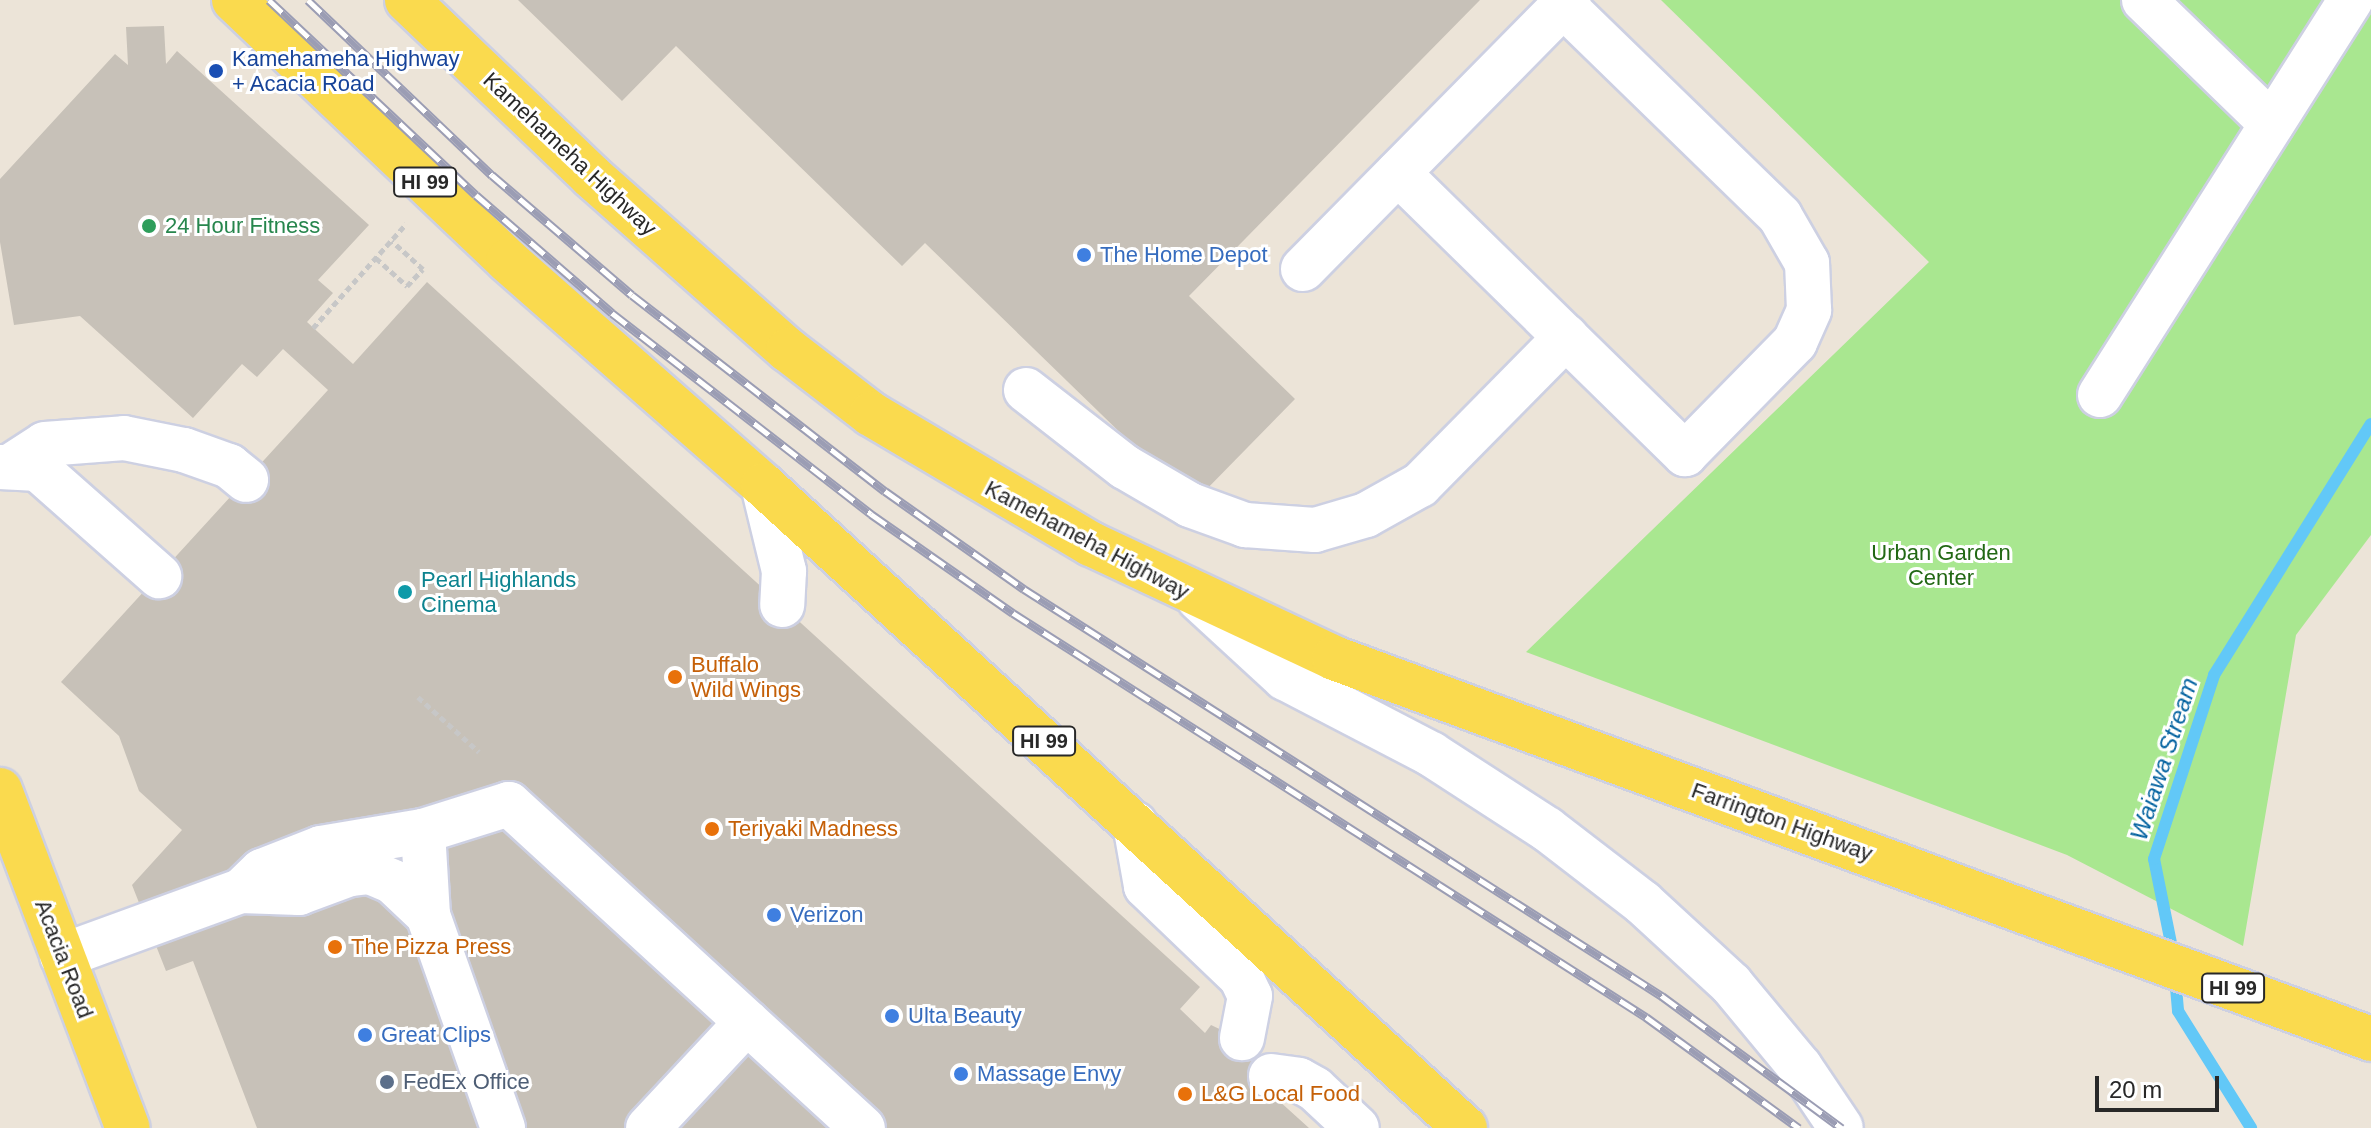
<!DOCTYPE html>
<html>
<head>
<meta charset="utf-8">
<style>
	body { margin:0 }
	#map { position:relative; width:2371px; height:1128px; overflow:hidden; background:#ece4d8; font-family:Arial,sans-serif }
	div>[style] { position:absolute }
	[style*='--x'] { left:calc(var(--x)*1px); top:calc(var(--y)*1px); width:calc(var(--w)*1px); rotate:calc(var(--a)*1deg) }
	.green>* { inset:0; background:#a9e790 }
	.stream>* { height:12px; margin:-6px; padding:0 6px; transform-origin:6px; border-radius:6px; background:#62c8f7 }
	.building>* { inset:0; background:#c7c1b8 }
	.path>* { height:5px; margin-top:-2.5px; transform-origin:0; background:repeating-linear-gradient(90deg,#c7c7c7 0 6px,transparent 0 10px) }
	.roads { filter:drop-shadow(2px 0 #cdd0e2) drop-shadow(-2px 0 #cdd0e2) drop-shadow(0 2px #cdd0e2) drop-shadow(0 -2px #cdd0e2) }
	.minor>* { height:44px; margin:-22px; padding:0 22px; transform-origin:22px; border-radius:22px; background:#fff }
	.major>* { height:44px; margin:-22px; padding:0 22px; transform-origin:22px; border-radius:22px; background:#fada4e }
	.rail>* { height:9px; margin-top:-4.5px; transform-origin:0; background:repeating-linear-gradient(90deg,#fff 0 18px,#9b9db4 0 36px); box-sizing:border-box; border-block:2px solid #9b9db4 }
	.dots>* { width:22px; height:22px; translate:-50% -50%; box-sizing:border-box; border:4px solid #fff; border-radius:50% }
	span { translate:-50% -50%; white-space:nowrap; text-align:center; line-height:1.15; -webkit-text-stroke:6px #fff; paint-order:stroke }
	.shield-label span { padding:2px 6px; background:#fff; border:2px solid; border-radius:6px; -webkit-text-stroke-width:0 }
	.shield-label { font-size:20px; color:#282828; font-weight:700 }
	.transit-label { font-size:22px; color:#164399 }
	.left { translate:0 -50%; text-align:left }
	.street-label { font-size:22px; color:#282828 }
	.leisure-label { font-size:22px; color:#27864d }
	.shop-label { font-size:22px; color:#366cbe }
	.park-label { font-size:22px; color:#226814 }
	.culture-label { font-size:22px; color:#0d838f }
	.food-label { font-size:22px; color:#c56008 }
	.service-label { font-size:22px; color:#4e5e75 }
	.water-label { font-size:24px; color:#0463a0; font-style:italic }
	.scale { position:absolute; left:2095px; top:1076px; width:124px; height:36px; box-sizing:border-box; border:4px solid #282828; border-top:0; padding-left:10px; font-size:24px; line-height:28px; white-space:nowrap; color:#282828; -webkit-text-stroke:6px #fff; paint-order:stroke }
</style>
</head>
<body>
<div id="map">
	<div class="green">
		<div style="clip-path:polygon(1661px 0,2371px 0,2371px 535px,2296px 635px,2243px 946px,2067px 855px,1526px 652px,1929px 262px)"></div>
	</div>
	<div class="stream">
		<div style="--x:2174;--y:958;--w:101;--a:-101.4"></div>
		<div style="--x:2154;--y:859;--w:194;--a:-71.9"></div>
		<div style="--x:2214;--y:675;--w:296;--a:-58"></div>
		<div style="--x:2175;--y:976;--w:35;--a:85"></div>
		<div style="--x:2178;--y:1011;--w:138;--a:58"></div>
	</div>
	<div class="building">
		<div style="clip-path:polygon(518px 0,1480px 0,1189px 296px,1295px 399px,1198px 498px,1169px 480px,925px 243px,902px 266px,676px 46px,622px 101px)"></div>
		<div style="clip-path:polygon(164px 26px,166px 64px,177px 51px,369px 225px,318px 280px,333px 293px,307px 322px,353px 364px,427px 282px,1200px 987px,1180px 1009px,1205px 1033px,1211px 1025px,1251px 1044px,1268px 1068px,1266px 1089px,1309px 1128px,257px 1128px,193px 961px,166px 971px,132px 885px,182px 830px,139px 791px,119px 736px,61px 682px,328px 390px,283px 349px,257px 377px,242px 364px,193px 418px,80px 316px,14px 325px,0 242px,0 179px,115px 54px,128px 65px,126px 27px)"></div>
	</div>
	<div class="path">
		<div style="--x:376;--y:258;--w:42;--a:42.1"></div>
		<div style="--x:407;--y:286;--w:23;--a:-47"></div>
		<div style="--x:423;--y:269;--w:42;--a:-137.9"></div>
		<div style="--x:313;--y:328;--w:140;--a:-48.2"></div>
		<div style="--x:418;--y:697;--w:82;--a:42"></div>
	</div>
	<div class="roads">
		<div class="minor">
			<div style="--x:2144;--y:0;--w:178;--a:44.1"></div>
			<div style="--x:1398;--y:173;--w:402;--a:44.4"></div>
			<div style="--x:1685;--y:454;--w:157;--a:-45.5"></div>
			<div style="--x:1795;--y:342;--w:35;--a:-66"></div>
			<div style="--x:1809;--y:310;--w:47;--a:-92.4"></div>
			<div style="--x:1807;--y:263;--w:54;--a:-119.9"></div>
			<div style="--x:1780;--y:216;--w:303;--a:-135.8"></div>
			<div style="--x:1303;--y:269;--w:378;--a:-45.4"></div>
			<div style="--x:1026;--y:390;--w:125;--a:37.9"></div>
			<div style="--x:1125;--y:467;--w:75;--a:30.3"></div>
			<div style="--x:1190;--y:505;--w:59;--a:20"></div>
			<div style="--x:1245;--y:525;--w:70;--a:4.1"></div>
			<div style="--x:1315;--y:530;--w:53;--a:-16.4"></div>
			<div style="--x:1366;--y:515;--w:62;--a:-29.1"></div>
			<div style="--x:1420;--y:485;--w:208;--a:-45.4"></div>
			<div style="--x:2100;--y:395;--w:468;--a:-57.6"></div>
			<div style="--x:11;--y:466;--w:40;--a:-32.9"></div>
			<div style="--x:45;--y:444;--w:79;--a:-4.3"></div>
			<div style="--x:124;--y:438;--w:61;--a:11.3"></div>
			<div style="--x:184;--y:450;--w:48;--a:19.6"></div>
			<div style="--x:229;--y:466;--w:22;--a:39"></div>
			<div style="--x:0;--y:467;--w:38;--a:3"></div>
			<div style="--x:38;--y:469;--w:162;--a:41.5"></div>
			<div style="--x:763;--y:485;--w:89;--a:76.3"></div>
			<div style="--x:784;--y:571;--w:34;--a:93"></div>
			<div style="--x:1199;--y:599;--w:117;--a:42.6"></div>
			<div style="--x:1285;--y:678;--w:165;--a:27.5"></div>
			<div style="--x:1431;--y:754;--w:138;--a:32.9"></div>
			<div style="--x:1547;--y:829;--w:121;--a:37.6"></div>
			<div style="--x:1643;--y:903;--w:120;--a:42.6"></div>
			<div style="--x:1731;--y:984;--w:108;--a:50.3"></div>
			<div style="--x:1800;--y:1067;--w:73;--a:56.1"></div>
			<div style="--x:1135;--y:824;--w:63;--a:79.9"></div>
			<div style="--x:1146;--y:886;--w:132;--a:43.8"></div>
			<div style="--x:1241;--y:977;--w:21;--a:65"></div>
			<div style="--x:1250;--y:996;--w:43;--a:100.8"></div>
			<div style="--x:423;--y:831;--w:84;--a:86.6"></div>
			<div style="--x:428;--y:915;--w:226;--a:70.6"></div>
			<div style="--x:241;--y:891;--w:29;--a:-44"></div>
			<div style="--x:262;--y:871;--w:63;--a:-21.3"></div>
			<div style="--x:321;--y:848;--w:103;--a:-9.5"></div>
			<div style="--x:423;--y:831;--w:90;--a:-17.4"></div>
			<div style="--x:509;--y:804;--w:480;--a:42.5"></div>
			<div style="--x:62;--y:956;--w:190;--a:-20"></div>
			<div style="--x:241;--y:891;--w:58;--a:2"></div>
			<div style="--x:299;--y:893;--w:54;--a:-20.4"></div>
			<div style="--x:350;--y:874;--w:20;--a:-6"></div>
			<div style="--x:370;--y:872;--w:25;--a:23"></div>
			<div style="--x:393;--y:882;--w:48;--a:43.3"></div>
			<div style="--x:1271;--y:1076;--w:28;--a:8"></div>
			<div style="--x:1299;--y:1080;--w:18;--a:29"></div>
			<div style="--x:1315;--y:1089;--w:57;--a:42.9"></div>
			<div style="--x:648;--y:1128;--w:145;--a:-47"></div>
		</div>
		<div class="major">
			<div style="--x:234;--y:0;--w:378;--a:43.6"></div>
			<div style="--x:508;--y:261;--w:339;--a:41.3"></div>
			<div style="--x:763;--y:485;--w:952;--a:42.49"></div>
			<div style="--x:407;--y:0;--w:255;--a:43.7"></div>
			<div style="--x:591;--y:176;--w:263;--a:41.5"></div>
			<div style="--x:788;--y:350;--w:105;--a:37.6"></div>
			<div style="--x:871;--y:414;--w:256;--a:30.6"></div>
			<div style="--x:1091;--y:544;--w:268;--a:25.1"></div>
			<div style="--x:1334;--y:658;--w:1105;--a:20.17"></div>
			<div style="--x:0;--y:790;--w:361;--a:69.3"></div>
		</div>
	</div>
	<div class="rail">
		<div style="--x:269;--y:0;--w:284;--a:43.3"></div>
		<div style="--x:476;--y:195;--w:180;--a:40.9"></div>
		<div style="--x:612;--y:313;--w:328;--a:37.8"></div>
		<div style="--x:871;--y:514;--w:173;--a:34.9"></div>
		<div style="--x:1013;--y:613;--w:751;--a:32.55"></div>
		<div style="--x:1646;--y:1017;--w:189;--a:36"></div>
		<div style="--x:308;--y:0;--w:254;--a:43.6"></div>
		<div style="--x:492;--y:175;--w:184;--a:40.6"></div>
		<div style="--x:632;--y:295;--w:320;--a:37.8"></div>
		<div style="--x:885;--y:491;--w:170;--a:35.2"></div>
		<div style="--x:1024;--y:589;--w:757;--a:32.54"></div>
		<div style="--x:1662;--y:996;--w:223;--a:36.3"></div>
	</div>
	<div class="dots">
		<div style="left:216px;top:71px;background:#1a4fb4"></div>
		<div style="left:149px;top:226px;background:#2e9e5b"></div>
		<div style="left:1084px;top:255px;background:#3f7fe0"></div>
		<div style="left:405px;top:592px;background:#0f9aa8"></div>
		<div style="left:675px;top:677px;background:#e8710a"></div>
		<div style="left:712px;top:829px;background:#e8710a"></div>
		<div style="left:774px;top:915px;background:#3f7fe0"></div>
		<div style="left:335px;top:947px;background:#e8710a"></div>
		<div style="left:892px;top:1016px;background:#3f7fe0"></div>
		<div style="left:365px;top:1035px;background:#3f7fe0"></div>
		<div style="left:961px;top:1074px;background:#3f7fe0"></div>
		<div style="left:387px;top:1082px;background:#5c6f8a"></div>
		<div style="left:1185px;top:1094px;background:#e8710a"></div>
	</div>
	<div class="shield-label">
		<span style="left:425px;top:182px">HI 99</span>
		<span style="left:1044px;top:741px">HI 99</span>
		<span style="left:2233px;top:988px">HI 99</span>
	</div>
	<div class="transit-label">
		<span class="left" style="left:232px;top:71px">Kamehameha Highway<br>+ Acacia Road</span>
	</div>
	<div class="street-label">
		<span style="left:570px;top:154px;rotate:43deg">Kamehameha Highway</span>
		<span style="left:1087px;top:540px;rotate:28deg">Kamehameha Highway</span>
		<span style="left:1782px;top:822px;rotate:20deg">Farrington Highway</span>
		<span style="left:64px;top:959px;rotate:69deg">Acacia Road</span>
	</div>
	<div class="leisure-label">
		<span class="left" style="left:165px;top:226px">24 Hour Fitness</span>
	</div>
	<div class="shop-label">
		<span class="left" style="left:1100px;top:255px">The Home Depot</span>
		<span class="left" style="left:790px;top:915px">Verizon</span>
		<span class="left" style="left:908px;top:1016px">Ulta Beauty</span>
		<span class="left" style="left:381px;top:1035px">Great Clips</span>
		<span class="left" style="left:977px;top:1074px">Massage Envy</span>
	</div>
	<div class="park-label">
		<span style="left:1941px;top:565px">Urban Garden<br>Center</span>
	</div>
	<div class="culture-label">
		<span class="left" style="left:421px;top:592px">Pearl Highlands<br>Cinema</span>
	</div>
	<div class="food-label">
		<span class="left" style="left:691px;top:677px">Buffalo<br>Wild Wings</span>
		<span class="left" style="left:728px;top:829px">Teriyaki Madness</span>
		<span class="left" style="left:351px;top:947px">The Pizza Press</span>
		<span class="left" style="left:1201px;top:1094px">L&amp;G Local Food</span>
	</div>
	<div class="service-label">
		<span class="left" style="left:403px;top:1082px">FedEx Office</span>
	</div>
	<div class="water-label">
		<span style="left:2164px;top:759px;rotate:-72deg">Waiawa Stream</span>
	</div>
	<div class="scale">20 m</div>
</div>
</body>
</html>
